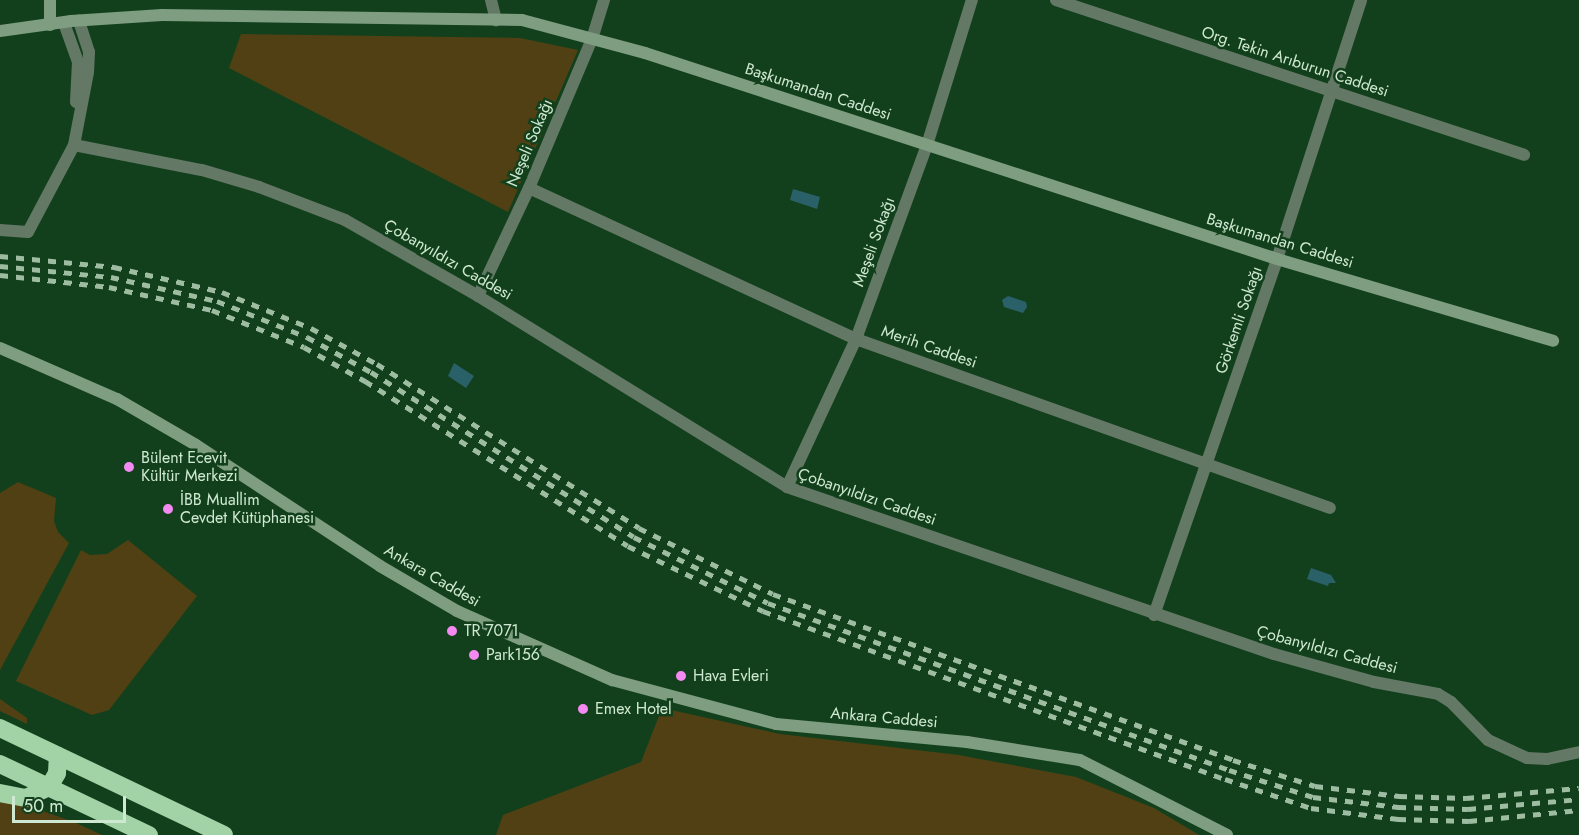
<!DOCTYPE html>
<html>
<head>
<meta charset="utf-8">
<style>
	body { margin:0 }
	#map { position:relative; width:1579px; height:835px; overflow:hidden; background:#12401c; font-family:Jost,sans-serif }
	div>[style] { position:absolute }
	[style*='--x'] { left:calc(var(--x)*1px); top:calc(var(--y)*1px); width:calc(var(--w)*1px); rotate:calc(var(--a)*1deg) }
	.green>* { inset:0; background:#514013 }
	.water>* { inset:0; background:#2a6168 }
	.street>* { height:12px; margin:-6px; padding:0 6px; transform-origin:6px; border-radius:6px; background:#647866 }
	.secondary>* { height:12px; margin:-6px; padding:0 6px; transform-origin:6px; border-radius:6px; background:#7e9d81 }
	.highway>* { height:18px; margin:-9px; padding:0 9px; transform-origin:9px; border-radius:9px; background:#a2d3a7 }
	.rail>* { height:4.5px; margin-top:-2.25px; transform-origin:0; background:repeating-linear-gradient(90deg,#9ebca2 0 8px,transparent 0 16px) }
	.dots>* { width:16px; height:16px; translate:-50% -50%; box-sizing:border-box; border:3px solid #12401c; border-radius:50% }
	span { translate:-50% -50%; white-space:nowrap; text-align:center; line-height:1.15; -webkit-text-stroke:5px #12401c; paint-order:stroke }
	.street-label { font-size:16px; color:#cfe8d1 }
	.poi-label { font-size:16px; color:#cfe8d1 }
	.left { translate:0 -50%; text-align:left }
	.scale { position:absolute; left:12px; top:796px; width:114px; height:27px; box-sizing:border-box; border:3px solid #cfe8d1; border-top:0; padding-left:8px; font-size:18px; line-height:21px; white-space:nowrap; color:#cfe8d1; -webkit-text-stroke:4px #12401c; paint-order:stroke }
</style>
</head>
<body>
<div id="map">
	<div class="green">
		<div style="clip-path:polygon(241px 34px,520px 38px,578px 50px,508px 212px,229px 68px)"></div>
		<div style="clip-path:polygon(18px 482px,56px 498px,54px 521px,58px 532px,69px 543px,0 670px,0 493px)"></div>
		<div style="clip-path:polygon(128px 540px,197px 596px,109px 710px,92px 715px,16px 681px,81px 550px,90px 555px,107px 554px)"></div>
		<div style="clip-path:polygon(0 699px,27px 718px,27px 724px,0 711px)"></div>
		<div style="clip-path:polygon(662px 708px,780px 734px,959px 755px,1076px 777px,1154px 808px,1199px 835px,496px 835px,503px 815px,641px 762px)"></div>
		<div style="clip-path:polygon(0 796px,74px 822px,102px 835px,0 835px)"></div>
	</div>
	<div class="water">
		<div style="clip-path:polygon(793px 189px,820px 197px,817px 209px,790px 200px)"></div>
		<div style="clip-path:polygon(1008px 296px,1026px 302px,1027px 307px,1023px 313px,1004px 307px,1002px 300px)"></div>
		<div style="clip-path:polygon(454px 363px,474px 376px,466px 388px,448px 376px)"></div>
		<div style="clip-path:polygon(1311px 568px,1331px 575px,1336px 583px,1329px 583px,1328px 586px,1307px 579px)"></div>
	</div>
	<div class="street">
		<div style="--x:491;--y:0;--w:21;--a:76"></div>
		<div style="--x:1056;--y:0;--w:493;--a:18.3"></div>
		<div style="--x:64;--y:23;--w:41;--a:70.3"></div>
		<div style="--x:78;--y:62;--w:40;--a:92.9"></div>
		<div style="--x:74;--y:145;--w:130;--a:11.1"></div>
		<div style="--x:202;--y:170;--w:59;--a:16.6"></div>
		<div style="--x:259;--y:187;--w:92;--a:21"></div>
		<div style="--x:345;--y:220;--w:153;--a:29.7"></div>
		<div style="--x:478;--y:296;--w:363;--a:31.7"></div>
		<div style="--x:787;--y:487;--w:515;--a:18.93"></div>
		<div style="--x:1274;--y:654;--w:104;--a:15.6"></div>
		<div style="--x:1374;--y:682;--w:65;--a:10.6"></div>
		<div style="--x:1438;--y:694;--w:15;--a:32"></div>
		<div style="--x:1451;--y:702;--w:53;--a:45.8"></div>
		<div style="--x:1488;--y:740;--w:43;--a:24.8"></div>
		<div style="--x:1527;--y:758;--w:20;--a:3"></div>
		<div style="--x:1547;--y:759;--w:33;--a:-12"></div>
		<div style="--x:529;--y:188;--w:360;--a:24.8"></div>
		<div style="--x:856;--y:339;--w:503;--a:19.62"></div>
		<div style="--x:0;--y:230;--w:28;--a:4"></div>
		<div style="--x:28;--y:232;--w:98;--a:-62.1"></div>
		<div style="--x:74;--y:145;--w:74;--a:-79.1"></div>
		<div style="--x:88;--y:72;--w:20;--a:-87"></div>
		<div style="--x:89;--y:52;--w:33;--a:-108"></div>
		<div style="--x:478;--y:296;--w:119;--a:-64.7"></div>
		<div style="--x:529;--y:188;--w:162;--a:-67.1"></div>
		<div style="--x:592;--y:39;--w:41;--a:-72.9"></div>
		<div style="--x:787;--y:487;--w:163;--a:-65"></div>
		<div style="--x:856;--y:339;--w:207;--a:-69.9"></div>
		<div style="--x:927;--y:145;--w:152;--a:-72.8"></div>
		<div style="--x:1154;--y:615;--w:377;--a:-70.9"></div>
		<div style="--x:1277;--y:259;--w:272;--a:-72"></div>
	</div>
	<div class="secondary">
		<div style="--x:50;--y:0;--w:25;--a:90"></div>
		<div style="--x:0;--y:31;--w:72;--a:-8"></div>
		<div style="--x:71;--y:21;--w:91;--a:-3.8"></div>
		<div style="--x:162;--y:15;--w:360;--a:0.8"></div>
		<div style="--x:522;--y:20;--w:127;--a:15"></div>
		<div style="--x:645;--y:53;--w:665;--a:18.05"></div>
		<div style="--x:1277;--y:259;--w:288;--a:16.5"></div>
		<div style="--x:0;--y:348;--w:128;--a:23.6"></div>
		<div style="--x:117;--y:399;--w:91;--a:30.2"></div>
		<div style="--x:196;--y:445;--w:220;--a:33.3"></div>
		<div style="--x:380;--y:566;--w:89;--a:30.3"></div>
		<div style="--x:457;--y:611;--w:170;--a:24"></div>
		<div style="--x:612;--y:680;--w:170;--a:15"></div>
		<div style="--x:776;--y:724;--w:192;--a:5.4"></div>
		<div style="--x:967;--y:742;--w:114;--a:9.1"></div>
		<div style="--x:1080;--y:760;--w:165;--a:27"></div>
	</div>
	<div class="highway">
		<div style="--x:0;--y:728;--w:248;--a:25.5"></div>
		<div style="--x:0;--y:764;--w:165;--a:25.5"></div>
		<div style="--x:0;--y:793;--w:26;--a:11"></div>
		<div style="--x:26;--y:798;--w:25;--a:-26"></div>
		<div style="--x:49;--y:787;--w:16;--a:-60"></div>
		<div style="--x:57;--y:773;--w:17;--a:-87"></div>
	</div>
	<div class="rail">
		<div style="--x:0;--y:256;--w:115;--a:5.5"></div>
		<div style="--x:114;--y:267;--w:111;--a:13"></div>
		<div style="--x:222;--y:292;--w:96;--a:22"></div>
		<div style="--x:311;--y:328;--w:75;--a:28.6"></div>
		<div style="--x:377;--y:364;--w:309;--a:32"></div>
		<div style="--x:639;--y:528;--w:149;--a:26.2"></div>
		<div style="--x:773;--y:594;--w:489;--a:19.8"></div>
		<div style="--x:1233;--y:760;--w:86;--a:17.6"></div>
		<div style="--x:1315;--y:786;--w:85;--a:6.8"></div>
		<div style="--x:1399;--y:796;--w:67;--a:1.7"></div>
		<div style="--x:1466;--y:798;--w:113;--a:-5.1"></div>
		<div style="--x:0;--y:266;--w:112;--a:5.7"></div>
		<div style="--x:111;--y:277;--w:109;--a:12.8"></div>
		<div style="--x:217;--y:301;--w:97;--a:21.8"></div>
		<div style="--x:307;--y:337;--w:73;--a:28.7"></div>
		<div style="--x:371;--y:372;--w:310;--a:32.1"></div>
		<div style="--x:634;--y:537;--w:149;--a:26.2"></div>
		<div style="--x:768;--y:603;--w:490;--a:19.9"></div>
		<div style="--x:1229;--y:770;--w:88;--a:17.8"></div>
		<div style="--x:1313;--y:797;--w:86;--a:6.7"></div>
		<div style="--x:1398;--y:807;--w:70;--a:1.6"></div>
		<div style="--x:1468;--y:809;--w:111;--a:-5.1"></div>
		<div style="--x:0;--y:275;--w:110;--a:6.3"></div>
		<div style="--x:109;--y:287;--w:106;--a:12.6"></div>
		<div style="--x:212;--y:310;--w:99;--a:21.9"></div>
		<div style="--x:304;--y:347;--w:70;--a:29.1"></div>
		<div style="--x:365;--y:381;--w:310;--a:32.1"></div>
		<div style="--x:628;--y:546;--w:150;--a:25.7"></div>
		<div style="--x:763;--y:611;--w:492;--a:20"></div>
		<div style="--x:1225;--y:779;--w:91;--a:18.6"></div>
		<div style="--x:1311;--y:808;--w:88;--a:7.2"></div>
		<div style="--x:1398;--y:819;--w:71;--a:1.6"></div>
		<div style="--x:1469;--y:821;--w:111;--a:-5.7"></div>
	</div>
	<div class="dots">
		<div style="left:129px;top:467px;background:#f38af2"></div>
		<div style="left:168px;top:509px;background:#f38af2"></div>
		<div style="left:452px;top:631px;background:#f38af2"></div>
		<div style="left:474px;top:655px;background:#f38af2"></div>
		<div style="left:681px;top:676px;background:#f38af2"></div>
		<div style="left:583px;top:709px;background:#f38af2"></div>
	</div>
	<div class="street-label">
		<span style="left:1295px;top:62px;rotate:18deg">Org. Tekin Arıburun Caddesi</span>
		<span style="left:818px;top:92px;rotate:18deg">Başkumandan Caddesi</span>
		<span style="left:530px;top:143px;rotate:-67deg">Neşeli Sokağı</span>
		<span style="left:1280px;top:241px;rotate:17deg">Başkumandan Caddesi</span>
		<span style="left:874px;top:242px;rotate:-70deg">Meşeli Sokağı</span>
		<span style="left:448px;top:260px;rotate:30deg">Çobanyıldızı Caddesi</span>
		<span style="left:1239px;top:320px;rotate:-71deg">Görkemli Sokağı</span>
		<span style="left:929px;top:347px;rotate:19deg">Merih Caddesi</span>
		<span style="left:867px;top:497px;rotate:19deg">Çobanyıldızı Caddesi</span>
		<span style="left:432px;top:576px;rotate:30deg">Ankara Caddesi</span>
		<span style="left:1327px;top:650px;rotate:15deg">Çobanyıldızı Caddesi</span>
		<span style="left:884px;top:718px;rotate:5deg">Ankara Caddesi</span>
	</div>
	<div class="poi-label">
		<span class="left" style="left:141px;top:467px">Bülent Ecevit<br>Kültür Merkezi</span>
		<span class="left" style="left:180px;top:509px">İBB Muallim<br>Cevdet Kütüphanesi</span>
		<span class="left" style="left:464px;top:631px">TR 7071</span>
		<span class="left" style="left:486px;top:655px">Park156</span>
		<span class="left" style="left:693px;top:676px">Hava Evleri</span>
		<span class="left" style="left:595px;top:709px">Emex Hotel</span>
	</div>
	<div class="scale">50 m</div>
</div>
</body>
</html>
